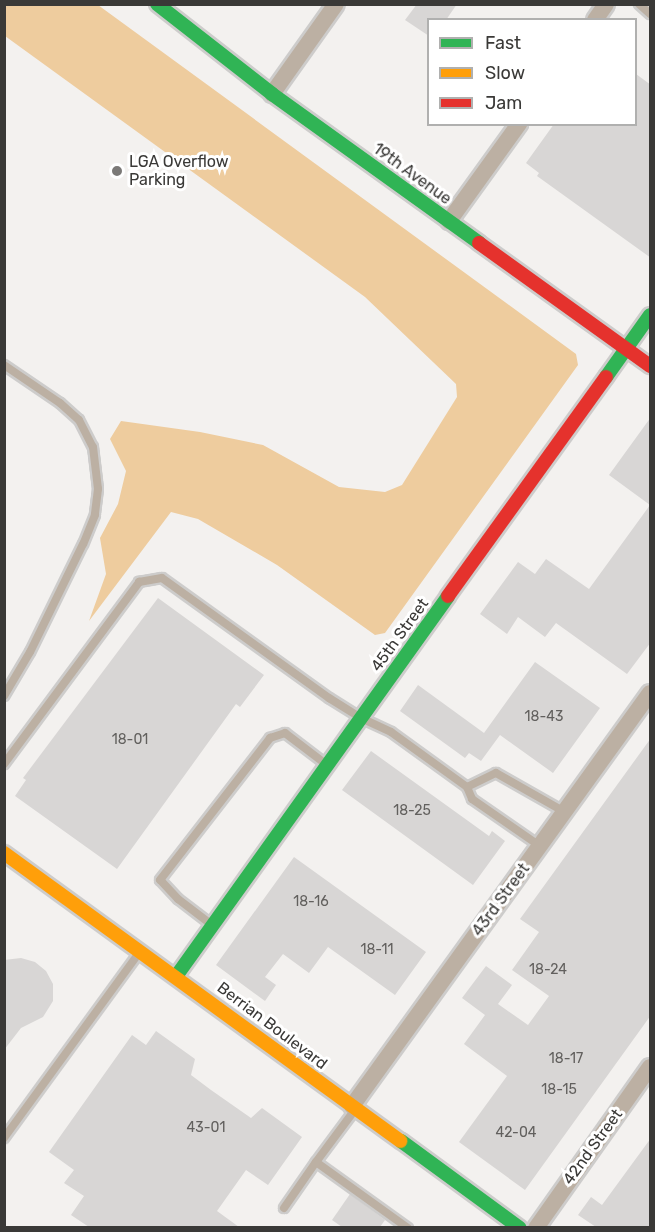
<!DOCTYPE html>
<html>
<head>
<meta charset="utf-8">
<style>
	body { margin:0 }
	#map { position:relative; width:655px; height:1232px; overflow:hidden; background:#f3f1ef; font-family:Rubik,sans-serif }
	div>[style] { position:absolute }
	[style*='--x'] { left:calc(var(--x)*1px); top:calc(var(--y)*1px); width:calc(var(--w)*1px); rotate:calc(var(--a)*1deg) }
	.forest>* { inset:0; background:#eecc9e }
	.building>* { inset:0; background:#d8d6d5 }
	.roads { filter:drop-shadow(2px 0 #cdcccb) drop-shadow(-2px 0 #cdcccb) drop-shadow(0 2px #cdcccb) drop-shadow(0 -2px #cdcccb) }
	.lane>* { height:8px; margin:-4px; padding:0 4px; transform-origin:4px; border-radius:4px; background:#bcb0a3 }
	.street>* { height:16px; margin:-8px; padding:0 8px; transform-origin:8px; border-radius:8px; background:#bcb0a3 }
	.fast>* { height:14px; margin:-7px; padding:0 7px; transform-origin:7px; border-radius:7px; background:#30b455 }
	.slow>* { height:14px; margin:-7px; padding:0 7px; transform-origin:7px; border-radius:7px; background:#ff9f0a }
	.jam>* { height:14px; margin:-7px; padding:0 7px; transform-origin:7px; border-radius:7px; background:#e5322d }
	.dots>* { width:16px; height:16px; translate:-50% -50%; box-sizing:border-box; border:3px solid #fff; border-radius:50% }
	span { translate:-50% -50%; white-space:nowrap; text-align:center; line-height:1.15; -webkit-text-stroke:6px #fff; paint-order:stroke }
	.number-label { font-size:14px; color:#62605e }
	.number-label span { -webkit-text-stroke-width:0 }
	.poi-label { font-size:16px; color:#3a3937 }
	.left { translate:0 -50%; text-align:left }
	.street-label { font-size:16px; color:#3a3937 }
	.frame { position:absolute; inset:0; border:6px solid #3a3937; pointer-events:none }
	.legend { position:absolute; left:427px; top:18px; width:210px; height:108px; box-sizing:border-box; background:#fff; border:2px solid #b0b0af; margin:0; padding:8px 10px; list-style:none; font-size:18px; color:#3a3937 }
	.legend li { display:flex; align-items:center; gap:12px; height:30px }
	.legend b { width:30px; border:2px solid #b0b0af }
</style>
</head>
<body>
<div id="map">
	<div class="forest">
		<div style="clip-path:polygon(5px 4px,98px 5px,576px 354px,578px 365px,385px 633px,375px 635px,277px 565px,198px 519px,171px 512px,89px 621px,106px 574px,100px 538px,118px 504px,126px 471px,110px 439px,121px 421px,200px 432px,263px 445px,339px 487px,385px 492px,402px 485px,457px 397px,456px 384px,365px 297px,5px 36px)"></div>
	</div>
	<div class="building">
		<div style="clip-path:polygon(417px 4px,457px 4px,446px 20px,429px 20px,429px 36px,405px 20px)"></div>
		<div style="clip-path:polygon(636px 74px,651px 85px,651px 258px,537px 176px,539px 173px,526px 163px,554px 124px,636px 124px)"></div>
		<div style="clip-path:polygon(651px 417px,651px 642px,627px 674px,556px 623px,545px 637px,518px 617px,507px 634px,480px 614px,518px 562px,535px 574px,546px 559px,589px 589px,650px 505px,609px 475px)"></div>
		<div style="clip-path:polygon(158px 598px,264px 675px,240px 707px,236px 704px,117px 869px,15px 796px,26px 780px,23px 778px)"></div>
		<div style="clip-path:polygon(535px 662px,600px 708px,553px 773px,500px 735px,481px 761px,469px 753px,465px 758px,400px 711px,418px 685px,484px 733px)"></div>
		<div style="clip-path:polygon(651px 738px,651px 1015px,525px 1190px,459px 1142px,507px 1076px,464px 1044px,485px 1015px,462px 998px,486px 966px,512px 985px,498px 1004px,528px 1025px,549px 996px,512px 970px,539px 932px,520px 919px)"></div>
		<div style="clip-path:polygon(371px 751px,489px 836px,492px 831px,505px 841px,473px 885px,342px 790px)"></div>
		<div style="clip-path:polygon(294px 857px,426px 952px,395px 995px,328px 947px,309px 973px,283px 954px,265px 977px,276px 985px,265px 1001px,216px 965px)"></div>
		<div style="clip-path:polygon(21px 958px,35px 962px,46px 971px,53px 984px,53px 1001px,43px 1017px,21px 1028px,4px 1050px,4px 960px)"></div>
		<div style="clip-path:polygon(156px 1031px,195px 1059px,191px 1075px,211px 1090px,251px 1118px,262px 1108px,302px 1137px,268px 1185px,246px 1170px,217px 1211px,239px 1227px,89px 1227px,71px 1215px,84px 1196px,64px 1183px,74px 1170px,49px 1152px,132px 1035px,146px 1045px)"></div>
		<div style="clip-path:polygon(651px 1138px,651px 1227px,596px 1227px,578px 1215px,591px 1197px,602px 1205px)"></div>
		<div style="clip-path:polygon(350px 1194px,385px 1220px,380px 1227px,342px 1227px,332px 1220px)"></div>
	</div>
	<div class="roads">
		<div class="lane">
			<div style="--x:639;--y:4;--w:15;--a:42"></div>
			<div style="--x:4;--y:365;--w:68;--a:34.2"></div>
			<div style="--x:60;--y:403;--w:25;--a:42"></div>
			<div style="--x:79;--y:420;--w:30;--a:63"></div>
			<div style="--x:93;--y:447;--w:42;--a:83.2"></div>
			<div style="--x:98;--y:489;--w:26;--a:97"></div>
			<div style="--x:95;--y:515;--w:31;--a:112"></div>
			<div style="--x:83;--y:544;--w:120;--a:116.1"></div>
			<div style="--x:30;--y:652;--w:51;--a:120.6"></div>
			<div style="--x:4;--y:764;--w:227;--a:-53.4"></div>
			<div style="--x:139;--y:582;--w:23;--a:-10"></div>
			<div style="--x:162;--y:578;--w:206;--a:35.7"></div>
			<div style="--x:329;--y:698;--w:38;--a:32"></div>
			<div style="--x:361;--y:718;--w:33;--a:25"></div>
			<div style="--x:391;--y:732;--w:94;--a:35.9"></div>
			<div style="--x:467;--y:787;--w:13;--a:67"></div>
			<div style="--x:472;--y:799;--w:83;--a:34.7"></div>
			<div style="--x:467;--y:787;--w:32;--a:-26"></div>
			<div style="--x:496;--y:773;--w:79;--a:29.5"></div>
			<div style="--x:212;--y:925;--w:43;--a:-142.6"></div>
			<div style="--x:178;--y:899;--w:26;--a:-133"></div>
			<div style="--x:160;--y:880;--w:180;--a:-52.2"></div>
			<div style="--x:270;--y:738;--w:16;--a:-18"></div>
			<div style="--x:285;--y:733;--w:53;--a:37.3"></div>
			<div style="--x:354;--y:1111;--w:64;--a:126.7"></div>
			<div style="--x:316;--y:1162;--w:113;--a:35.7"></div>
			<div style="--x:4;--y:1138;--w:229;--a:-53.9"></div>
			<div style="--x:284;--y:1208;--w:56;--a:-55.2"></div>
		</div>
		<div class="street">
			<div style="--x:595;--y:20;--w:19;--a:-55"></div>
			<div style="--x:272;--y:94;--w:110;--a:-54.6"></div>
			<div style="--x:449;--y:221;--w:120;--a:-54.2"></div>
			<div style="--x:352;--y:1106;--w:509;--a:-54.19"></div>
			<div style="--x:536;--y:1228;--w:197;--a:-54.7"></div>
		</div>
		<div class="fast">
			<div style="--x:157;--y:4;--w:146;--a:38"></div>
			<div style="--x:272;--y:94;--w:255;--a:35.7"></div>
			<div style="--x:606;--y:377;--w:76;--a:-54.6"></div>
			<div style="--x:177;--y:975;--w:466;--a:-54.4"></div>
			<div style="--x:401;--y:1141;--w:147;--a:36.2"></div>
		</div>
		<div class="slow">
			<div style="--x:4;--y:853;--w:490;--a:36"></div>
		</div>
		<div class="jam">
			<div style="--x:479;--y:243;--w:211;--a:35.7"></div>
			<div style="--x:448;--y:596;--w:270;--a:-54.2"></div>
		</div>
	</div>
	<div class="dots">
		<div style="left:117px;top:171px;background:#7b7977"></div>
	</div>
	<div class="number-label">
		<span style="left:544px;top:717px">18-43</span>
		<span style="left:130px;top:740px">18-01</span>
		<span style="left:412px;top:811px">18-25</span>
		<span style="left:311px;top:902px">18-16</span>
		<span style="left:377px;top:950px">18-11</span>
		<span style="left:548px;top:970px">18-24</span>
		<span style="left:566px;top:1059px">18-17</span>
		<span style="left:559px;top:1090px">18-15</span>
		<span style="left:206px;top:1128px">43-01</span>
		<span style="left:516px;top:1133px">42-04</span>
	</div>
	<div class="poi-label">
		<span class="left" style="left:129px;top:171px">LGA Overflow<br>Parking</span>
	</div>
	<div class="street-label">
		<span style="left:412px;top:174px;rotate:36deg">19th Avenue</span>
		<span style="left:400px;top:635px;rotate:-54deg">45th Street</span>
		<span style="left:501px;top:900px;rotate:-54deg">43rd Street</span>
		<span style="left:272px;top:1026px;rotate:37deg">Berrian Boulevard</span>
		<span style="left:593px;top:1147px;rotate:-54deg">42nd Street</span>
	</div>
	<div class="frame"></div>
	<ul class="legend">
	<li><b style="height:8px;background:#30b455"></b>Fast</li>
	<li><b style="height:8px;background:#ff9f0a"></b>Slow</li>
	<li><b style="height:8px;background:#e5322d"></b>Jam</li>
	</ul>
</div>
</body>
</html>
